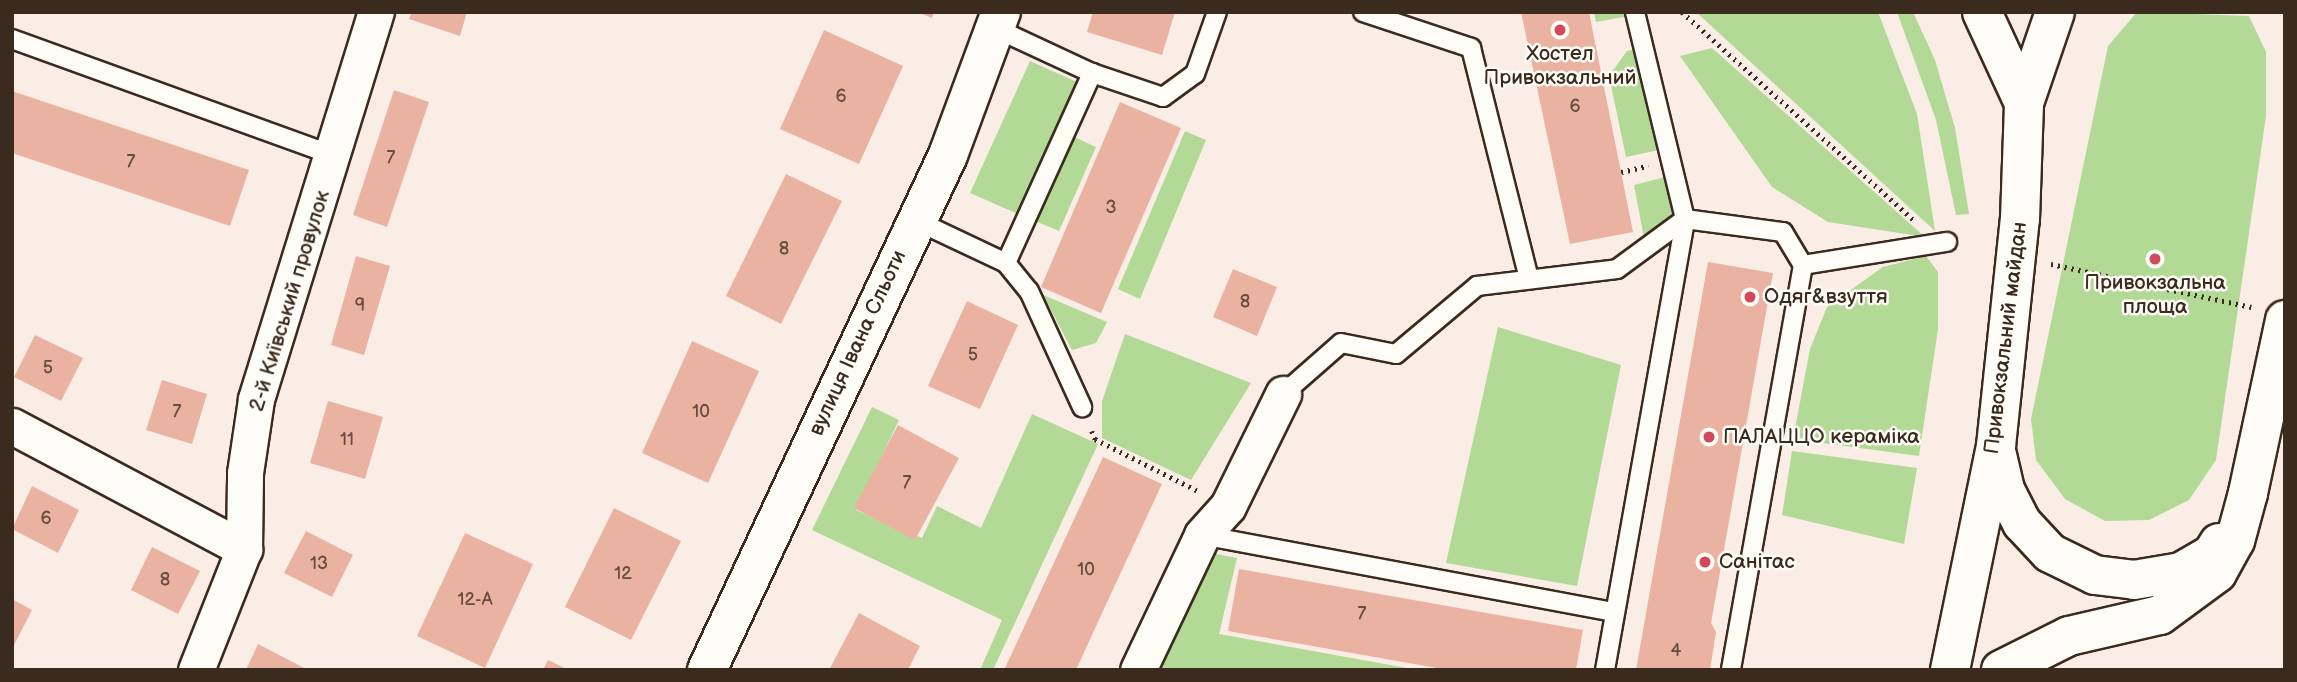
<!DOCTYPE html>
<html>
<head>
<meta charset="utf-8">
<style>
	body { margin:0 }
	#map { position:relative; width:2297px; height:682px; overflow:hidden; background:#f9ede6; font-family:"Balsamiq Sans",sans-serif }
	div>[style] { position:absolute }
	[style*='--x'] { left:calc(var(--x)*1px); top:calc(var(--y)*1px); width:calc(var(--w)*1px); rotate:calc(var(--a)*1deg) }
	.green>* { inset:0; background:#b2da96 }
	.building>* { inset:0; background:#eab3a1 }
	.path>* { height:4.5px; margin-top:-2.25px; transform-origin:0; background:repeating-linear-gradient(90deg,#3b2a1e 0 2px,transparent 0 7px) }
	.roads { filter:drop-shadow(2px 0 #3b2a1e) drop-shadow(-2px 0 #3b2a1e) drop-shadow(0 2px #3b2a1e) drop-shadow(0 -2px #3b2a1e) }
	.service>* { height:18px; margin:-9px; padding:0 9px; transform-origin:9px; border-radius:9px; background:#fdfcf7 }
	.minor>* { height:35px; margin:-17.5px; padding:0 17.5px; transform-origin:17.5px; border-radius:17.5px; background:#fdfcf7 }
	.tertiary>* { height:38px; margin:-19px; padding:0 19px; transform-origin:19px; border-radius:19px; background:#fdfcf7 }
	.secondary>* { height:38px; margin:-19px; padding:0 19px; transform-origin:19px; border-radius:19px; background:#fdfcf7 }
	.dots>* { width:19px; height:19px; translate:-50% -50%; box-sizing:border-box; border:4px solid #fdfcf7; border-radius:50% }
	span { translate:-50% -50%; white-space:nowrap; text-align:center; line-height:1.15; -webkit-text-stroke:5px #fdfcf7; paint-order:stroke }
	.number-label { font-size:18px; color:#674c3f }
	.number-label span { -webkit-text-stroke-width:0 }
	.poi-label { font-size:21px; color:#3b2a1e }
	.left { translate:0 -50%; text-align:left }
	.street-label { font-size:21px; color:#3b2a1e }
	.frame { position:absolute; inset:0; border:14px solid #3b2a1e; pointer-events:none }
</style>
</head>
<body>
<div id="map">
	<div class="green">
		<div style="clip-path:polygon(1594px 12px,1628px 12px,1629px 16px,1596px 22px)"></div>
		<div style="clip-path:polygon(1696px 12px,1878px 12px,1917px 114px,1935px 231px)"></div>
		<div style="clip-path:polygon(1897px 12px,1913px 12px,1935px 60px,1955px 128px,1969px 214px,1956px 215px,1936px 120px)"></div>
		<div style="clip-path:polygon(2137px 12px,2249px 16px,2266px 52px,2266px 116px,2216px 460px,2189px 500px,2149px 520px,2105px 521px,2065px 499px,2036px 460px,2031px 419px,2108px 46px)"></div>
		<div style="clip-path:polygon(1712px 48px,1925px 237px,1828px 222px,1772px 187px,1680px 56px)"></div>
		<div style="clip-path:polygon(1637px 49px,1659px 150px,1626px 157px,1609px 76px,1627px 51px)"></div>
		<div style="clip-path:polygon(1030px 61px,1077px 82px,1018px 214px,970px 193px)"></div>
		<div style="clip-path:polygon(1185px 131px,1206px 140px,1140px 299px,1118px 289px)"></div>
		<div style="clip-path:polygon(1072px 136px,1096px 147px,1059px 231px,1035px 221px)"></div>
		<div style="clip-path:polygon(1665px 177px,1674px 219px,1644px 238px,1634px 185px)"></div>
		<div style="clip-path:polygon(1926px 256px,1938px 272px,1938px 329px,1919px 456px,1793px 439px,1810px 349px,1827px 307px,1883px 267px)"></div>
		<div style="clip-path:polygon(1043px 295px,1107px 322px,1096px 343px,1072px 350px)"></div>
		<div style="clip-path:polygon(1498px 327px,1621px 365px,1577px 586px,1446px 563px)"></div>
		<div style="clip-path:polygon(1125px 334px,1251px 383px,1191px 480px,1102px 438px,1102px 401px)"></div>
		<div style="clip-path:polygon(872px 407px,899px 420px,856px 510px,922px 538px,937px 506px,981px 528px,1032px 414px,1098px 444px,993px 670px,980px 670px,1002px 620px,812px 530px)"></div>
		<div style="clip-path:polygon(1792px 451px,1917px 468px,1904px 544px,1782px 515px)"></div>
		<div style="clip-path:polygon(1202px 551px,1237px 558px,1219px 634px,1418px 670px,1148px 670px)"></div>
	</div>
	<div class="building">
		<div style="clip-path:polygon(412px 12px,467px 12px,460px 36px,409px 19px)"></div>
		<div style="clip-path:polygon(917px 12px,934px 12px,932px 18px)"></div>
		<div style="clip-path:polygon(1093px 12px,1175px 12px,1162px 55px,1087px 32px)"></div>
		<div style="clip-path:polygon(1521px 12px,1589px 12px,1633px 232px,1570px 244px)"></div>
		<div style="clip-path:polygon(824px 30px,903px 66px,859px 164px,780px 129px)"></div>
		<div style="clip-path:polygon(394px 90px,429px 102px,387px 227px,353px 215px)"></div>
		<div style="clip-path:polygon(12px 91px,249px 170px,230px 226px,12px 153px)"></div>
		<div style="clip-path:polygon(1120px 102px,1181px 128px,1101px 313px,1041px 287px)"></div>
		<div style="clip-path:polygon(786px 174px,842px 201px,781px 324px,726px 296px)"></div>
		<div style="clip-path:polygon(356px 256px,390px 266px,364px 355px,331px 345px)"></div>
		<div style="clip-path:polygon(1708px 262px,1773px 273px,1711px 623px,1716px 632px,1710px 670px,1636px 670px)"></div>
		<div style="clip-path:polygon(1233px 269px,1277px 287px,1257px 336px,1213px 317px)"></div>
		<div style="clip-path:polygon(967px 301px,1018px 325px,980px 409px,928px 386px)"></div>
		<div style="clip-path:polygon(35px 335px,83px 358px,61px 401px,14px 377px)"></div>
		<div style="clip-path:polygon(692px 341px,759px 371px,708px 483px,642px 453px)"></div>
		<div style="clip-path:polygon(162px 380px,207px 394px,192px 444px,146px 430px)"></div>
		<div style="clip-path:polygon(328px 401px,383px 417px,365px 479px,310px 463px)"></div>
		<div style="clip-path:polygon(898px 425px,959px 458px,915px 540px,854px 508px)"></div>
		<div style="clip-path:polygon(1103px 457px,1162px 484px,1103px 611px,1076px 670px,1004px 670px)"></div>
		<div style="clip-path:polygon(32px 486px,79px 510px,58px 553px,12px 529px)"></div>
		<div style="clip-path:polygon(614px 508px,681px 541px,631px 640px,565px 607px)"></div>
		<div style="clip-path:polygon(306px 531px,353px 555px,332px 597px,284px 573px)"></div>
		<div style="clip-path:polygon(465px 533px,533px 564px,485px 668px,417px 636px)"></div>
		<div style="clip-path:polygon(152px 547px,200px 571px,178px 614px,131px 590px)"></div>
		<div style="clip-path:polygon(1239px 569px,1583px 630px,1576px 670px,1448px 670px,1228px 631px)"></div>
		<div style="clip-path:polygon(12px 599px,32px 610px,12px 649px)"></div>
		<div style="clip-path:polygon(859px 613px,920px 646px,908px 670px,829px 670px)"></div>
		<div style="clip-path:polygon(258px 644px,308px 670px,246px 670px)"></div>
		<div style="clip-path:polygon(548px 660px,569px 670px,543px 670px)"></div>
	</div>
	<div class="path">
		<div style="--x:1682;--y:12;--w:314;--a:41.9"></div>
		<div style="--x:1621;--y:172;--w:28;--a:-13"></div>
		<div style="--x:2051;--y:264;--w:205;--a:12.1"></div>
		<div style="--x:1092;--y:431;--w:9;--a:69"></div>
		<div style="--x:1095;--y:439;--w:115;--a:26.8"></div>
	</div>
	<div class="roads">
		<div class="service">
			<div style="--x:1363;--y:12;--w:114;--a:18.4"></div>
			<div style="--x:1471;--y:48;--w:238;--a:75.9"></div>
			<div style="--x:995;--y:28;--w:107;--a:24.9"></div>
			<div style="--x:1092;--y:73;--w:75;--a:18.7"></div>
			<div style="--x:1163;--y:97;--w:39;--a:-36"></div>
			<div style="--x:1195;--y:74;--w:66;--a:-70.5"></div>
			<div style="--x:12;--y:39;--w:344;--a:19.9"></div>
			<div style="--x:915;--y:220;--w:101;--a:25.3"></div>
			<div style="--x:1006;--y:263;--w:36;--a:51"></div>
			<div style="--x:1029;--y:291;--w:128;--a:65.4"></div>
			<div style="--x:1006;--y:263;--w:209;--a:-65.6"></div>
			<div style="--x:1803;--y:265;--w:146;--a:-9.1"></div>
			<div style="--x:1283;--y:394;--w:77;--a:-41.3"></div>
			<div style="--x:1341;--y:343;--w:56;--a:11.3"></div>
			<div style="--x:1396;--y:354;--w:106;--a:-40"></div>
			<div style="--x:1477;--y:286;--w:141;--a:-6.9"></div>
			<div style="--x:1617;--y:269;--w:84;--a:-36.3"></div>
			<div style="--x:1685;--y:219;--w:99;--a:7.6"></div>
			<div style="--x:1783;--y:232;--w:39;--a:59"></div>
			<div style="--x:1803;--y:265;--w:411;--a:100.1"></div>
			<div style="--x:1202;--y:535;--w:419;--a:10.6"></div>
			<div style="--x:1605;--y:670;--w:458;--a:-79.9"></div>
			<div style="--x:1685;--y:219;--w:213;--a:-103.6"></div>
		</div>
		<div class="minor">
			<div style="--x:12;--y:426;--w:263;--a:27.9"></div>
			<div style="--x:196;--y:670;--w:130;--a:-68.4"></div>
			<div style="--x:244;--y:549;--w:76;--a:-89.2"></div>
			<div style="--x:245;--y:473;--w:75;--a:-81.5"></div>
			<div style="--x:256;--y:399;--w:405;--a:-72.8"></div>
			<div style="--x:1138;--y:670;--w:149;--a:-64.6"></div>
			<div style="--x:1202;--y:535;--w:39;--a:-48"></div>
			<div style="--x:1228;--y:506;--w:125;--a:-63.8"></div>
		</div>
		<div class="tertiary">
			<div style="--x:707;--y:670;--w:569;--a:-64.92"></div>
			<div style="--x:948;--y:155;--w:153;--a:-69.7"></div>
		</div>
		<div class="secondary">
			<div style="--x:2024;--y:103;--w:96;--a:-71.2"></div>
			<div style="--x:1997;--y:455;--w:36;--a:77"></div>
			<div style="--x:2005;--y:490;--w:37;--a:63"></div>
			<div style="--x:2022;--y:523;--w:41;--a:47"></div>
			<div style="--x:2050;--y:553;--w:50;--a:26.1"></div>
			<div style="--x:2095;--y:575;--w:39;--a:7"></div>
			<div style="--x:2134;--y:580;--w:48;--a:-9.7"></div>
			<div style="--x:2181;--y:572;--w:36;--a:-30"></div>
			<div style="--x:2212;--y:554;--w:13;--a:-58"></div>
			<div style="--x:1950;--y:670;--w:229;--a:-78.4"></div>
			<div style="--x:1996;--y:446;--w:228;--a:-84"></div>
			<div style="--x:2020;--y:219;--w:116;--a:-88"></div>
			<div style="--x:2024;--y:103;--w:100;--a:-114.8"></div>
			<div style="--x:2001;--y:670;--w:76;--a:-26.6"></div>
			<div style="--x:2069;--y:636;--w:93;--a:-13"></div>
			<div style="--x:2160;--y:615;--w:71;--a:-36.4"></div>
			<div style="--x:2217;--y:573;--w:37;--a:-61"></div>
			<div style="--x:2235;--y:541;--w:50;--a:-74.8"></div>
			<div style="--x:2248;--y:493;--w:177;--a:-77.9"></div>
		</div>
	</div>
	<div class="dots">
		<div style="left:1560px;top:30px;background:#d1495b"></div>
		<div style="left:2155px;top:259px;background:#d1495b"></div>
		<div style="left:1750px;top:297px;background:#d1495b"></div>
		<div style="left:1709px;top:437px;background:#d1495b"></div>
		<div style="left:1705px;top:562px;background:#d1495b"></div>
	</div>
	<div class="number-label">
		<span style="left:841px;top:97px">6</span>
		<span style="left:1575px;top:107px">6</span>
		<span style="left:391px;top:158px">7</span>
		<span style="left:131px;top:162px">7</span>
		<span style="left:1111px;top:208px">3</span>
		<span style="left:784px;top:249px">8</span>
		<span style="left:1245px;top:302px">8</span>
		<span style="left:360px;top:306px">9</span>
		<span style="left:973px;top:355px">5</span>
		<span style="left:48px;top:368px">5</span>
		<span style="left:177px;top:412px">7</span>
		<span style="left:701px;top:412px">10</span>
		<span style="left:347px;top:440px">11</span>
		<span style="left:907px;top:483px">7</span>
		<span style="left:46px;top:519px">6</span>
		<span style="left:319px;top:564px">13</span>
		<span style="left:1086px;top:570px">10</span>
		<span style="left:623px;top:574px">12</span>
		<span style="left:165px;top:580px">8</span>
		<span style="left:475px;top:600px">12-А</span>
		<span style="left:1362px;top:614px">7</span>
		<span style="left:1676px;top:651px">4</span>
	</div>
	<div class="poi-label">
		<span style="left:1560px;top:66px">Хостел<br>Привокзальний</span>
		<span style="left:2155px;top:295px">Привокзальна<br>площа</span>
		<span class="left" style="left:1764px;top:297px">Одяг&amp;взуття</span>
		<span class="left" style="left:1723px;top:437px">ПАЛАЦЦО кераміка</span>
		<span class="left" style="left:1719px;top:562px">Санітас</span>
	</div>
	<div class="street-label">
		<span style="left:290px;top:301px;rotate:-73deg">2-й Київський провулок</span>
		<span style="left:2006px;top:338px;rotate:-83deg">Привокзальний майдан</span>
		<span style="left:858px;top:343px;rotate:-65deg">вулиця Івана Сльоти</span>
	</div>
	<div class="frame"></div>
</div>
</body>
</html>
